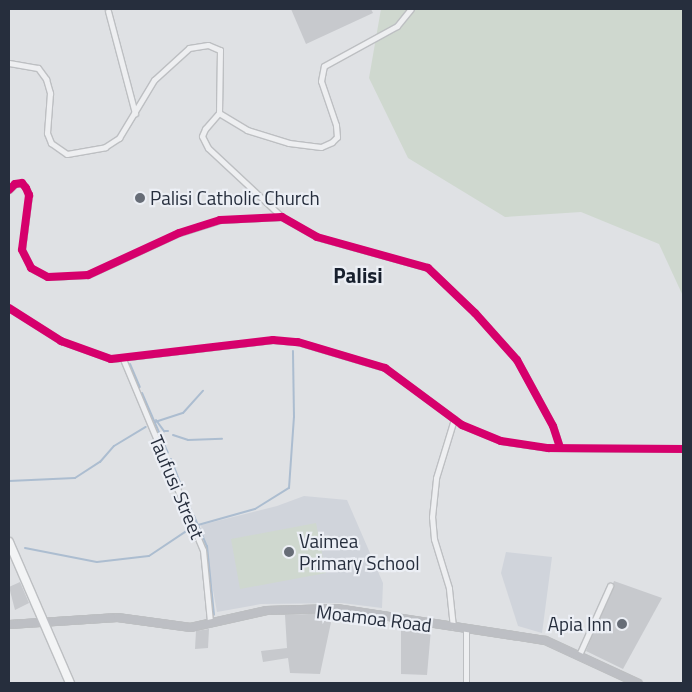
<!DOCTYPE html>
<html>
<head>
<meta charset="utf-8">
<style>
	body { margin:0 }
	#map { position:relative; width:692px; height:692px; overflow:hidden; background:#dfe1e4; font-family:"Titillium Web",sans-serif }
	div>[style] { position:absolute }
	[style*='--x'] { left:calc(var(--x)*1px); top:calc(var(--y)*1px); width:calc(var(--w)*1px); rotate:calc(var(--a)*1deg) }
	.built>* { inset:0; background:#d0d4db }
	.green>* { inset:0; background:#cfd8cf }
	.stream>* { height:2px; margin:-1px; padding:0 1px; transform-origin:1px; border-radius:1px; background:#acbdd0 }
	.building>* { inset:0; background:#c7c9cd }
	.roads { filter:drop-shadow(1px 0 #bdbfc2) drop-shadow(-1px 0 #bdbfc2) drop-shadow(0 1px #bdbfc2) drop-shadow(0 -1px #bdbfc2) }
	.street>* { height:5px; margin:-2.5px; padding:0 2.5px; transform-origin:2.5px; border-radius:2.5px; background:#eeeff1 }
	.secondary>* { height:7px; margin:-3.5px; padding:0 3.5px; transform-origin:3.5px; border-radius:3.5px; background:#bdbfc4 }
	.primary>* { height:8px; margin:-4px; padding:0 4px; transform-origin:4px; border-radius:4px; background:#f3f4f5 }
	.cycleway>* { height:8px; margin:-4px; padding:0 4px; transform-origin:4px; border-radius:4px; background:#d6006c }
	.dots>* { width:14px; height:14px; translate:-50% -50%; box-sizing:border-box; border:2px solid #eceff5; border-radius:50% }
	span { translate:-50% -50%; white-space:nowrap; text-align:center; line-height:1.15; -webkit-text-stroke:4.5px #eceff5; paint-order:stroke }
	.poi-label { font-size:19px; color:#262e3d }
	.left { translate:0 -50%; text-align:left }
	.right { translate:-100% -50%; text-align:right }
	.street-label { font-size:19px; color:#262e3d }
	.quarter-label { font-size:21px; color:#18202e; font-weight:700 }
	.frame { position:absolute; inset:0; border:10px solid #262e3d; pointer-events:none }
</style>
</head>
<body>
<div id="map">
	<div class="built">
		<div style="clip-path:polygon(304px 496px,347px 500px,383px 583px,382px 608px,342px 603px,261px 604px,217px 612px,201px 525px,277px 506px)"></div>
		<div style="clip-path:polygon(506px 552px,552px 557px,542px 633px,518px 626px,501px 573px)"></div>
	</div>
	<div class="green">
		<div style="clip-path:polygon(381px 9px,683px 9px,683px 296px,659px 244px,581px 212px,505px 217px,408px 158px,369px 78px)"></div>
		<div style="clip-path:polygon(316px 523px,326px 573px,240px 589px,231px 539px)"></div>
	</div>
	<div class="stream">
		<div style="--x:130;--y:364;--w:25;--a:67"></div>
		<div style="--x:142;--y:393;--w:65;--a:66.6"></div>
		<div style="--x:156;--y:420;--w:14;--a:54"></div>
		<div style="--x:164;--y:431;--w:4;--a:0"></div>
		<div style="--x:155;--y:422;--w:29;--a:-18"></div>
		<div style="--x:183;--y:413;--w:30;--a:-48"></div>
		<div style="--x:173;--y:435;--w:16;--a:18"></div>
		<div style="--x:188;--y:440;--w:34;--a:-2"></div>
		<div style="--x:171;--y:459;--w:30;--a:69"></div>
		<div style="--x:9;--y:481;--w:66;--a:-2.6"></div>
		<div style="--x:75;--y:478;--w:30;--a:-33"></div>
		<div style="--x:100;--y:462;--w:21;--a:-49"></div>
		<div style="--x:114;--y:446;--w:37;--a:-31"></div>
		<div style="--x:184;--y:493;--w:18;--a:68"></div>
		<div style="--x:194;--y:516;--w:33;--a:67"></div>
		<div style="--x:207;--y:546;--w:69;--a:84.2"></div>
		<div style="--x:198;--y:525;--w:59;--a:-15.7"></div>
		<div style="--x:255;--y:509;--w:40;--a:-32"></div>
		<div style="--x:289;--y:488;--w:71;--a:-86"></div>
		<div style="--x:294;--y:417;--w:66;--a:-90.9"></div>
		<div style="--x:25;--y:548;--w:73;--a:11"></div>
		<div style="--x:97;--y:562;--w:52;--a:-6.6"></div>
		<div style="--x:149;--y:556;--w:47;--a:-33.7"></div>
	</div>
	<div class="building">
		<div style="clip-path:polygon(291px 9px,371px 9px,373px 13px,306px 44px)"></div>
		<div style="clip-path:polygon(614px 581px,662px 598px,623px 669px,586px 651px)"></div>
		<div style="clip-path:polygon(20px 582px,29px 603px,15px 610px,9px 587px)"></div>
		<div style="clip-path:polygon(333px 613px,320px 674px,290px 673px,288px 658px,263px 662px,261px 651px,287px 648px,285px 615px)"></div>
		<div style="clip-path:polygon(401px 624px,431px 629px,427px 675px,401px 674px)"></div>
		<div style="clip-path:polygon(209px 629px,208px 648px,195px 649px,196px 631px)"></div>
	</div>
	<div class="roads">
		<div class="street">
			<div style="--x:108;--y:11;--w:106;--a:75.2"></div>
			<div style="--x:9;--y:63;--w:29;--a:10"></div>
			<div style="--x:38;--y:68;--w:14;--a:54"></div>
			<div style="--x:46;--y:79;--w:15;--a:74"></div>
			<div style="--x:50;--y:93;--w:40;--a:94.3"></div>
			<div style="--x:47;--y:133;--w:11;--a:68"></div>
			<div style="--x:51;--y:143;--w:19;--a:35"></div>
			<div style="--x:67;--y:154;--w:39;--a:-10"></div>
			<div style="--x:105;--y:147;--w:17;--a:-33"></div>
			<div style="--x:119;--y:138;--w:68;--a:-58.9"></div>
			<div style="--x:154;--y:80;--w:47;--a:-42.4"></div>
			<div style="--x:189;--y:48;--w:19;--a:-9"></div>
			<div style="--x:208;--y:45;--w:13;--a:23"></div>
			<div style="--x:220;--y:50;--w:63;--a:90.9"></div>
			<div style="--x:9;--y:190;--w:8;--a:-45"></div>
			<div style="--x:15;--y:184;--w:7;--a:-8"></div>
			<div style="--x:22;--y:183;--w:6;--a:51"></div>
			<div style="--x:26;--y:188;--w:8;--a:67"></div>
			<div style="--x:29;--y:195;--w:55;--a:97.3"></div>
			<div style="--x:22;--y:250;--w:20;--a:63"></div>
			<div style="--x:31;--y:268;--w:19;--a:28"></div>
			<div style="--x:48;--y:277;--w:40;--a:-2.9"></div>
			<div style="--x:88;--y:275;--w:100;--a:-24.8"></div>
			<div style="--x:179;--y:233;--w:43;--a:-17.6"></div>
			<div style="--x:220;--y:220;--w:62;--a:-2.8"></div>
			<div style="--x:282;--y:217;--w:40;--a:29.7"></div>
			<div style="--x:317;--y:237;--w:115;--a:15.6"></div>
			<div style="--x:428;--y:268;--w:65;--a:43.8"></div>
			<div style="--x:475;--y:313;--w:63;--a:48.2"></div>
			<div style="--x:517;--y:360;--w:75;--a:61.4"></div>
			<div style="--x:553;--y:426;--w:23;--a:72"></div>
			<div style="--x:282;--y:217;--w:101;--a:-137"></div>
			<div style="--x:208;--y:148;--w:13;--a:-117"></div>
			<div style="--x:202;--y:136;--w:8;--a:-67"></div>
			<div style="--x:205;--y:129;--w:21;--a:-49"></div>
			<div style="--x:219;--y:113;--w:33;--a:31"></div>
			<div style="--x:247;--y:130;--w:44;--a:17.2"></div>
			<div style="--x:289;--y:143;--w:32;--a:7"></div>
			<div style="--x:321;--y:147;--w:12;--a:-24"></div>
			<div style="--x:332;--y:142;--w:7;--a:-45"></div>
			<div style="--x:337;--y:137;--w:12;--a:-95"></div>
			<div style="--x:336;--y:125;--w:46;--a:-108.8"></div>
			<div style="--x:321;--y:81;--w:15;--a:-79"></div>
			<div style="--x:324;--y:66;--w:83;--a:-28.7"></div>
			<div style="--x:397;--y:26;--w:22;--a:-51"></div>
			<div style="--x:9;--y:308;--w:62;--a:32.4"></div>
			<div style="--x:61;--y:341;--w:53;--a:19.8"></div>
			<div style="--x:111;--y:359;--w:163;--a:-6.7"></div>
			<div style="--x:273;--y:340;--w:25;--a:5"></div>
			<div style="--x:298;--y:342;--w:91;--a:16.6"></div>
			<div style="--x:385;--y:368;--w:96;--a:36.5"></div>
			<div style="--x:462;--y:425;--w:42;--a:22.3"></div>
			<div style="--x:501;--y:441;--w:48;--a:8.5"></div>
			<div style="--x:548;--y:448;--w:135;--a:0.4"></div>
			<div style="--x:123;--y:359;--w:207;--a:67.3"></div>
			<div style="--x:203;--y:550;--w:71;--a:84.4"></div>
			<div style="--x:453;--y:627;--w:39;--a:-96"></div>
			<div style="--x:449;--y:588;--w:51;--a:-107"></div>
			<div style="--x:434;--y:539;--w:22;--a:-95"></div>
			<div style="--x:432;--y:517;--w:39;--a:-84"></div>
			<div style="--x:436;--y:478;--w:62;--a:-73"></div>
			<div style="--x:466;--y:628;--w:55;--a:90"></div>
			<div style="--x:579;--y:655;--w:76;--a:-65.8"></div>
		</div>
		<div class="secondary">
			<div style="--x:9;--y:624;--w:108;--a:-3.7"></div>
			<div style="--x:117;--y:617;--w:74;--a:7.8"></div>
			<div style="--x:190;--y:627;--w:78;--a:-12.6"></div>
			<div style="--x:266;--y:610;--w:70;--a:-1.6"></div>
			<div style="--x:336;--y:608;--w:211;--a:8.7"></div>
			<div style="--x:545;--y:640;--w:102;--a:24.8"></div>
		</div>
		<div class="primary">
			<div style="--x:9;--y:542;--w:154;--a:66.6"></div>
		</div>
	</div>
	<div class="cycleway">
		<div style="--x:9;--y:190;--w:8;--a:-45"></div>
		<div style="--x:15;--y:184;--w:7;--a:-8"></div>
		<div style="--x:22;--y:183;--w:6;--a:51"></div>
		<div style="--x:26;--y:188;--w:8;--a:67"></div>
		<div style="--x:29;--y:195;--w:55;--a:97.3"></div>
		<div style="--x:22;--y:250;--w:20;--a:63"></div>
		<div style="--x:31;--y:268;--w:19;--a:28"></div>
		<div style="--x:48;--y:277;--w:40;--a:-2.9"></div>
		<div style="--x:88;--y:275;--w:100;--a:-24.8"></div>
		<div style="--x:179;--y:233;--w:43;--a:-17.6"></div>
		<div style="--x:220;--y:220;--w:62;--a:-2.8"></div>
		<div style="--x:282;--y:217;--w:40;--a:29.7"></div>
		<div style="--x:317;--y:237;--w:115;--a:15.6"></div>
		<div style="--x:428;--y:268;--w:65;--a:43.8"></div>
		<div style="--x:475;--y:313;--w:63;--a:48.2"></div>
		<div style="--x:517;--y:360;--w:75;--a:61.4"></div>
		<div style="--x:553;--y:426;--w:23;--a:72"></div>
		<div style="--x:9;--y:308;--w:62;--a:32.4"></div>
		<div style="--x:61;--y:341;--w:53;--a:19.8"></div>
		<div style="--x:111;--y:359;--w:163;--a:-6.7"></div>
		<div style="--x:273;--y:340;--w:25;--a:5"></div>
		<div style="--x:298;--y:342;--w:91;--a:16.6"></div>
		<div style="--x:385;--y:368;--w:96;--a:36.5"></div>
		<div style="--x:462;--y:425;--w:42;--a:22.3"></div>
		<div style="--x:501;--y:441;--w:48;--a:8.5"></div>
		<div style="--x:548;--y:448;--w:135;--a:0.4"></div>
	</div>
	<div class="dots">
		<div style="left:140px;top:198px;background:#676d77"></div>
		<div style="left:289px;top:552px;background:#676d77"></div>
		<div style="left:622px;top:624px;background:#676d77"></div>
	</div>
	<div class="poi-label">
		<span class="left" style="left:150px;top:198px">Palisi Catholic Church</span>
		<span class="left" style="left:299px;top:552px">Vaimea<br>Primary School</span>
		<span class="right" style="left:612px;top:624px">Apia Inn</span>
	</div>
	<div class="street-label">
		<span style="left:177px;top:487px;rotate:67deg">Taufusi Street</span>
		<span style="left:374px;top:618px;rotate:7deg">Moamoa Road</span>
	</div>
	<div class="quarter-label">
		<span style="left:358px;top:275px">Palisi</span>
	</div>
	<div class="frame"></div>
</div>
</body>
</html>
